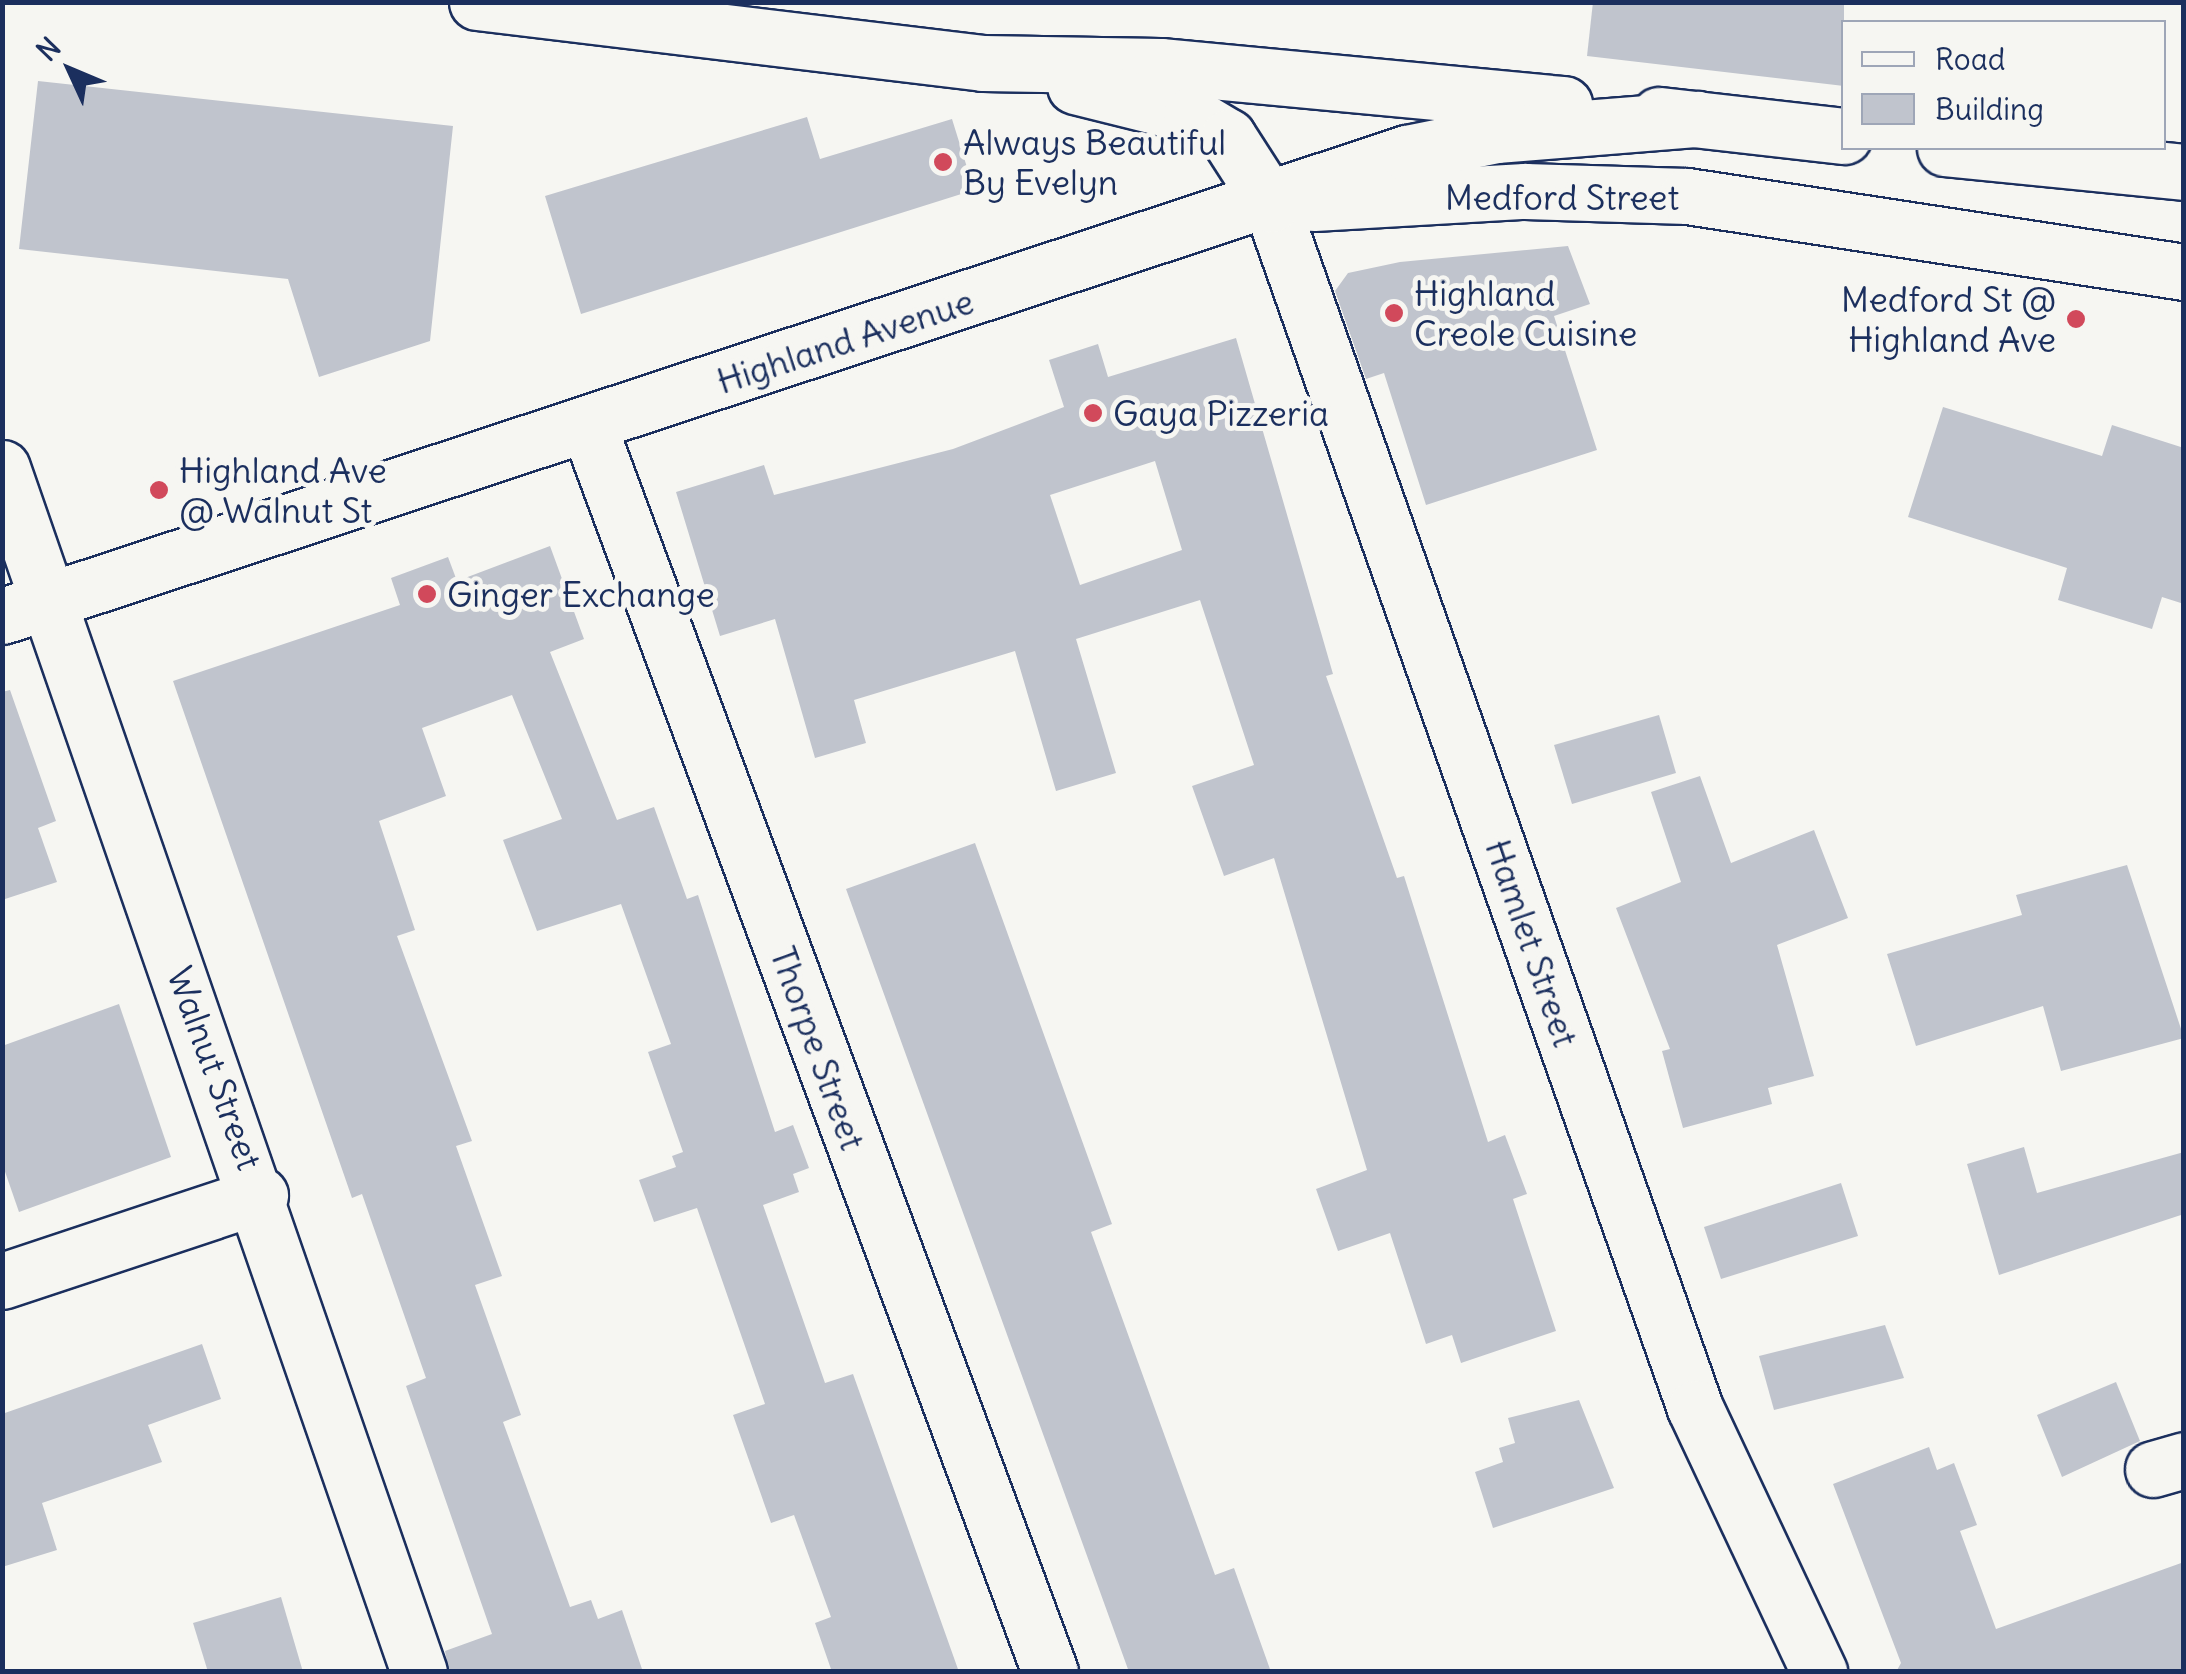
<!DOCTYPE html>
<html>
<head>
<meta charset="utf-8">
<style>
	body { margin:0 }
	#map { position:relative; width:2186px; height:1674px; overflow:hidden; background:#f6f6f2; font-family:Delius,sans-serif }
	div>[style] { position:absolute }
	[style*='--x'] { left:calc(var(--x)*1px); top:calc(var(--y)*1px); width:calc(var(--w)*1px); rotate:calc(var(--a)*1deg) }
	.building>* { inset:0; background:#c0c4cd }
	.roads { filter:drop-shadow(2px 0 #1b2f5e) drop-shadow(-2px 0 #1b2f5e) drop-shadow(0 2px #1b2f5e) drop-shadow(0 -2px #1b2f5e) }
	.minor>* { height:55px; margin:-27.5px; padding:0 27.5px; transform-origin:27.5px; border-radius:27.5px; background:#f6f6f2 }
	.major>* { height:55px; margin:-27.5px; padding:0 27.5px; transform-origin:27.5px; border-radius:27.5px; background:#f6f6f2 }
	.dots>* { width:28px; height:28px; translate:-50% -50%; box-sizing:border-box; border:5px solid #f6f6f2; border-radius:50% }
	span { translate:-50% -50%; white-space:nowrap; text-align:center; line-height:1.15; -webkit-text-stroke:10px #f6f6f2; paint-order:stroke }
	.poi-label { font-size:35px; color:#1b2f5e }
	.left { translate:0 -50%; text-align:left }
	.right { translate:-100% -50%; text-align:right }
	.street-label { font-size:35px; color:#1b2f5e }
	.frame { position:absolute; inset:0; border:5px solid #1b2f5e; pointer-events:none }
	.legend { position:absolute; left:1841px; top:20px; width:325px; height:130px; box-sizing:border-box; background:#f6f6f2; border:2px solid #9ea6b7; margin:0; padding:12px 18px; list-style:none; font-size:30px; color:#1b2f5e }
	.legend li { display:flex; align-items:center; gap:20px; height:50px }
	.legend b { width:50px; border:2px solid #9ea6b7 }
	.north { position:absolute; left:20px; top:20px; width:100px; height:100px; -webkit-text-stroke:8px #f6f6f2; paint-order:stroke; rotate:314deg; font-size:28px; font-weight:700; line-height:40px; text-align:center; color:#1b2f5e }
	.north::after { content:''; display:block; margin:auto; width:35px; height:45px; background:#1b2f5e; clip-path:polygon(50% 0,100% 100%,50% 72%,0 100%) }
</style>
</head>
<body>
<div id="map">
	<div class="building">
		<div style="clip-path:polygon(1593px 2px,1844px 2px,1844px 86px,1587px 56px)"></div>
		<div style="clip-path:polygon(38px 81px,453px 126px,430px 341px,319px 377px,288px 279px,19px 249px)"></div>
		<div style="clip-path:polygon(807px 117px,820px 159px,952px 119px,974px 190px,581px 314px,545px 196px)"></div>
		<div style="clip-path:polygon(1568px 246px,1590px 304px,1554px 316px,1597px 450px,1426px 505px,1384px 373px,1366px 379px,1335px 291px,1348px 273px,1400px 262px)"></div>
		<div style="clip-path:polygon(evenodd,1236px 338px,1333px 674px,1326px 676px,1397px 878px,1404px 876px,1488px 1142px,1505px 1135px,1527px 1194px,1513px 1199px,1556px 1331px,1461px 1363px,1452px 1335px,1426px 1344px,1390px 1233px,1338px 1251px,1316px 1189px,1367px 1170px,1274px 858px,1224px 876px,1192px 786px,1254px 765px,1200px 600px,1076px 639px,1116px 773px,1056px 791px,1015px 651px,854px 700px,866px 743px,815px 758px,775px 619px,720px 636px,676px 492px,764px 465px,774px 495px,953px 449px,1064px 407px,1049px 360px,1098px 344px,1108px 377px,1236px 338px,1155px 461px,1182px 550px,1080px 585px,1050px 495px,1155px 461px)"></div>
		<div style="clip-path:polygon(1943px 407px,2102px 456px,2112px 425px,2184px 448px,2184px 604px,2162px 597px,2152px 629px,2058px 600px,2067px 568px,1908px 517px)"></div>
		<div style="clip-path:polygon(550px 546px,584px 639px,550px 652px,617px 820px,654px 807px,687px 899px,698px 895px,775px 1132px,793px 1125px,809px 1168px,793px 1174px,799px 1192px,763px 1205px,825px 1383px,853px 1374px,959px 1672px,832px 1672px,815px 1623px,831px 1617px,794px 1515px,771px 1523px,733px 1415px,765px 1404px,697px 1208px,654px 1222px,639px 1180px,676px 1167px,672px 1156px,683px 1152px,648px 1052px,671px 1044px,621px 904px,537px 931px,503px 840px,562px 819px,512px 695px,422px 728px,446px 796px,379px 821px,415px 930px,397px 936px,472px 1141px,456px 1146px,502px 1276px,475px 1285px,521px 1415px,503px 1422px,570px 1607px,591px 1600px,598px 1619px,622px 1610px,643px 1672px,449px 1672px,445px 1651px,492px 1634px,406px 1386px,426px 1378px,362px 1194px,352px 1198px,173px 681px,400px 605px,391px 578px,448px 557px,457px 581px)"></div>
		<div style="clip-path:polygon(10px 690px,56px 821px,38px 828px,57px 882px,2px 900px,2px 692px)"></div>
		<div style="clip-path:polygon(1659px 715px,1676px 773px,1572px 804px,1554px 745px)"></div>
		<div style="clip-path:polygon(1700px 776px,1731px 863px,1814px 830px,1848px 918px,1777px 945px,1814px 1076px,1768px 1088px,1772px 1104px,1683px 1128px,1662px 1051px,1670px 1049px,1616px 908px,1681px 882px,1651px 792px)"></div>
		<div style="clip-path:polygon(975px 843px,1112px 1224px,1091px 1232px,1215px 1575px,1234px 1568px,1271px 1672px,1129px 1672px,846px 889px)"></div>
		<div style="clip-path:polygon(2127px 865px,2184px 1038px,2061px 1071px,2043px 1006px,1916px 1046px,1887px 954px,2022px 915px,2016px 895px)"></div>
		<div style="clip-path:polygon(119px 1004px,171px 1157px,19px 1212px,2px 1163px,2px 1046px)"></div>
		<div style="clip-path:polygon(2024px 1147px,2037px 1193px,2184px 1152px,2184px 1214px,1999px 1275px,1967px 1164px)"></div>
		<div style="clip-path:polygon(1841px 1183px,1858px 1236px,1721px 1279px,1704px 1227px)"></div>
		<div style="clip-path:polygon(1885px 1325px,1904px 1378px,1774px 1410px,1759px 1356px)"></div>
		<div style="clip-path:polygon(202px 1344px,221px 1399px,148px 1425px,162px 1462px,42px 1503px,57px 1550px,2px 1567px,2px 1414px)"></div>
		<div style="clip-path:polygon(2116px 1382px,2140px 1441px,2062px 1477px,2037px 1415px)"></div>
		<div style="clip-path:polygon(1579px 1400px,1614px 1488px,1493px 1528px,1475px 1472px,1503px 1462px,1499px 1448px,1515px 1443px,1508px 1418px)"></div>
		<div style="clip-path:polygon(1929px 1447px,1937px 1470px,1954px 1463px,1977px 1525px,1960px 1531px,1996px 1629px,2184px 1562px,2184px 1672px,1896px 1672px,1901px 1663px,1833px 1484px)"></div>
		<div style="clip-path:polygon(281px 1597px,303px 1672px,208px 1672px,193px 1623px)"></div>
	</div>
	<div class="roads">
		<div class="minor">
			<div style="--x:1271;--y:204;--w:1276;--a:70.6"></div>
			<div style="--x:1695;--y:1408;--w:292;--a:64.8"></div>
			<div style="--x:588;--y:425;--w:1330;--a:69.67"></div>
			<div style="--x:2;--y:468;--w:1274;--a:70.9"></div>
			<div style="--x:2;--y:1281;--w:272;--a:-18.4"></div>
			<div style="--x:2153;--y:1469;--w:32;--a:-16"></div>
		</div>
		<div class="major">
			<div style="--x:477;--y:2;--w:510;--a:6.87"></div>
			<div style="--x:983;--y:63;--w:177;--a:1"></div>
			<div style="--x:1160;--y:66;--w:406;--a:5.4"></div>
			<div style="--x:1075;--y:86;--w:120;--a:14"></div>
			<div style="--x:1191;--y:115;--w:43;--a:30.7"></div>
			<div style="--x:1228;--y:137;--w:80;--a:57.3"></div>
			<div style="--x:1659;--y:115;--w:186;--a:6.5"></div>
			<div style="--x:1945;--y:148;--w:240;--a:5.7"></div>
			<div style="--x:1314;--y:203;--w:211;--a:-3.3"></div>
			<div style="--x:1525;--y:191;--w:162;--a:1.8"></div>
			<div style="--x:1687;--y:196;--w:503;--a:8.69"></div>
			<div style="--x:2;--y:616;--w:1479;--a:-18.24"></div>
			<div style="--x:1407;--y:153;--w:91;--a:-11.4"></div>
			<div style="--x:1496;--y:135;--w:202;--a:-4.6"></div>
		</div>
	</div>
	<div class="dots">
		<div style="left:943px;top:162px;background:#d1495b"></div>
		<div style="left:1394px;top:313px;background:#d1495b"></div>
		<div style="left:2076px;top:319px;background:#d1495b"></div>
		<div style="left:1093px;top:413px;background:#d1495b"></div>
		<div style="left:159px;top:490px;background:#d1495b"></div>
		<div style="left:427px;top:594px;background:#d1495b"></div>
	</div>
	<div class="poi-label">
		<span class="left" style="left:963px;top:162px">Always Beautiful<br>By Evelyn</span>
		<span class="left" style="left:1414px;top:313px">Highland<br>Creole Cuisine</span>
		<span class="right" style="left:2056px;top:319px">Medford St @<br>Highland Ave</span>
		<span class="left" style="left:1113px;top:413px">Gaya Pizzeria</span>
		<span class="left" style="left:179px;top:490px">Highland Ave<br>@ Walnut St</span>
		<span class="left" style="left:447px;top:594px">Ginger Exchange</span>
	</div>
	<div class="street-label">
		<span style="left:1562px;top:197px">Medford Street</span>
		<span style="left:845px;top:341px;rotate:-18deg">Highland Avenue</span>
		<span style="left:1532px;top:943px;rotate:71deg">Hamlet Street</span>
		<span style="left:818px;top:1048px;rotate:70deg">Thorpe Street</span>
		<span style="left:215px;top:1068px;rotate:70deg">Walnut Street</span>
	</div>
	<div class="frame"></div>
	<ul class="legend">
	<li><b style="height:12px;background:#f6f6f2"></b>Road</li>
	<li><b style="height:28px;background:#c0c4cd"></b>Building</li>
	</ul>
	<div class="north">N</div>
</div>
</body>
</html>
